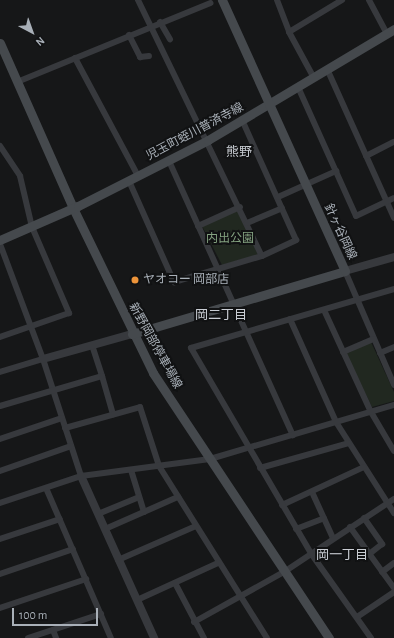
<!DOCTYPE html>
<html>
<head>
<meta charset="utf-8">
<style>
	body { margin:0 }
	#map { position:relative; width:394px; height:638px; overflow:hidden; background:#161718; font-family:"Alegreya Sans","Noto Sans JP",sans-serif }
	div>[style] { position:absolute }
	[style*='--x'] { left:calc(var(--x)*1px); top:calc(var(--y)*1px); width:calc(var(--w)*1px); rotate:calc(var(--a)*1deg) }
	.green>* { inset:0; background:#212820 }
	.minor>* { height:6px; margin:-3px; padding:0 3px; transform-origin:3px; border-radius:3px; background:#37393d }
	.tertiary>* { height:8px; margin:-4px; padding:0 4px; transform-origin:4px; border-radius:4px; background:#37393d }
	.secondary>* { height:9px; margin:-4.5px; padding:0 4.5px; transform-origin:4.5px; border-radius:4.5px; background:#45494d }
	.dots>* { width:11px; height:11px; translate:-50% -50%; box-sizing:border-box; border:2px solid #111213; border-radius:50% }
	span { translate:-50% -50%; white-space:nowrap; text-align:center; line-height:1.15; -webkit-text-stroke:4px #111213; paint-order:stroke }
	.street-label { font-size:12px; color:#a9b0b8 }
	.park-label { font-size:12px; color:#84a280 }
	.poi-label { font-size:12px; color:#a9b0b8 }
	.left { translate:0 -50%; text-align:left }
	.neighbourhood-label { font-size:13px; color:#caced4 }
	.north { position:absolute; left:12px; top:12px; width:40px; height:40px; -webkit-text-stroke:3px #111213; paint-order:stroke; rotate:139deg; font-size:11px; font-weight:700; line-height:16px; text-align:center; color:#a9b0b8 }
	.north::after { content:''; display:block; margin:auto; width:14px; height:18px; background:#a9b0b8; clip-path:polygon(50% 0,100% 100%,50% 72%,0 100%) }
	.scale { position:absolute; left:12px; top:608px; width:86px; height:18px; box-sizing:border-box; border:2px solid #a9b0b8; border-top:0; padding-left:5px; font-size:12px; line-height:14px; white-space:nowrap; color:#a9b0b8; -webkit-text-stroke:3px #111213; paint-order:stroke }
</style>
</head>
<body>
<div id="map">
	<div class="green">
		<div style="clip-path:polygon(239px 210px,258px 252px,257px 255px,222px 265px,202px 226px)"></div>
		<div style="clip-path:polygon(371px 342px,394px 392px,394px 401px,372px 407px,346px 354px)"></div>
	</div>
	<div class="minor">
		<div style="--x:138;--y:0;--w:284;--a:64.2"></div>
		<div style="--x:277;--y:0;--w:34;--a:69"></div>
		<div style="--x:289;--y:32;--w:52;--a:61.5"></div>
		<div style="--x:369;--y:0;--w:38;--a:62"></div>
		<div style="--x:160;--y:22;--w:20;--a:60"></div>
		<div style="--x:289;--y:32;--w:62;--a:-31.1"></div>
		<div style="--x:129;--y:35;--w:25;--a:63"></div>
		<div style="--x:140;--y:57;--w:9;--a:-6"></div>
		<div style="--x:75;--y:58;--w:134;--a:61.9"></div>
		<div style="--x:328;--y:71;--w:161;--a:65.8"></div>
		<div style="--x:17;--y:82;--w:209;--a:-22.2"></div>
		<div style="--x:298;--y:87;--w:141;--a:65.8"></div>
		<div style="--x:356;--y:216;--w:42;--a:-25.3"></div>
		<div style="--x:0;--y:146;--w:36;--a:56"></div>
		<div style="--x:20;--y:176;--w:52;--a:76.8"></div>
		<div style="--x:32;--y:227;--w:94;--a:66.7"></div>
		<div style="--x:69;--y:313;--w:73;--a:160.8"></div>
		<div style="--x:366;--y:156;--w:31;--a:-27"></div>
		<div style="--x:169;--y:161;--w:301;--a:65.7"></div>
		<div style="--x:129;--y:181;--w:111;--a:66"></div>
		<div style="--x:174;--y:282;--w:92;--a:-16.5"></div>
		<div style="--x:262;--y:256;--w:38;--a:-25"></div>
		<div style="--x:296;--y:240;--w:132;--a:-114.2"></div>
		<div style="--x:278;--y:197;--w:64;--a:-24.1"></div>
		<div style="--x:247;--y:223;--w:38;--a:-23"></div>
		<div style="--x:198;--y:226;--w:46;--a:-24.3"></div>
		<div style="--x:0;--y:244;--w:123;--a:69.5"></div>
		<div style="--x:43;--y:359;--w:123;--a:72"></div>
		<div style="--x:345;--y:271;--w:124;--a:66.7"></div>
		<div style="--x:324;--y:310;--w:112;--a:65.3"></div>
		<div style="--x:371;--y:412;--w:45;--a:59.5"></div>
		<div style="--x:290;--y:319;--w:113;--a:65.9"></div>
		<div style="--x:336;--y:422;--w:108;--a:57.5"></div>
		<div style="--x:92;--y:345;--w:33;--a:72"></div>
		<div style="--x:343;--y:352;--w:33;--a:-23"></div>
		<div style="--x:380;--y:353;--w:15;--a:-23"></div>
		<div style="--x:0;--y:372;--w:45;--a:-16.8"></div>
		<div style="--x:0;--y:406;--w:106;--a:-16.4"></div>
		<div style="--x:102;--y:376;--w:40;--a:74"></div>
		<div style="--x:65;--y:428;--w:78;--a:-15.6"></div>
		<div style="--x:140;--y:407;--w:62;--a:72.1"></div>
		<div style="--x:159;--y:466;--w:203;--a:57.9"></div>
		<div style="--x:0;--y:439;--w:65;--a:-18.7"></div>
		<div style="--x:260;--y:468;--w:92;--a:-15.7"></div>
		<div style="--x:131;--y:470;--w:44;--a:72.8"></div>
		<div style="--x:0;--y:471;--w:75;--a:-19.4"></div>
		<div style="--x:46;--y:488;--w:163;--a:66.6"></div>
		<div style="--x:312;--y:492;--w:51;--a:65.5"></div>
		<div style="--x:0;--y:503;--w:85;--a:-18.4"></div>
		<div style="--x:81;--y:476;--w:130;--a:-7.5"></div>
		<div style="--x:210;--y:459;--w:192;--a:-16.4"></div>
		<div style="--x:282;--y:505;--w:90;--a:-24.9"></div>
		<div style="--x:98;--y:514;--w:44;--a:-22.5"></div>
		<div style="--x:364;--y:518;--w:32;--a:55"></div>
		<div style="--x:382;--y:544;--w:16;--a:142"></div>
		<div style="--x:350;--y:527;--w:75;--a:54.2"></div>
		<div style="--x:105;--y:529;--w:80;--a:-23.7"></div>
		<div style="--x:296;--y:529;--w:30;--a:-21"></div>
		<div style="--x:0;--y:539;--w:63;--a:-18.4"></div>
		<div style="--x:118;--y:560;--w:85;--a:-23.6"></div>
		<div style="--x:382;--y:572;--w:15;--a:-37"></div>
		<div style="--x:0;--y:574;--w:77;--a:-18.9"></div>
		<div style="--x:175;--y:583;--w:62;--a:62.2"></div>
		<div style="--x:137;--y:600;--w:89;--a:-24.6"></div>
		<div style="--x:0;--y:608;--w:91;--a:-18.6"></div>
		<div style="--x:357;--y:617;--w:45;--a:-34"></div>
		<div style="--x:194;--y:622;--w:103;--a:-29.1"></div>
		<div style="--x:284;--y:572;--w:132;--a:-33.6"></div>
		<div style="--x:53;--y:630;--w:9;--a:69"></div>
		<div style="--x:28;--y:638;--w:77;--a:-18.2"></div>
		<div style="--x:371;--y:638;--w:102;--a:-125.4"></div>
		<div style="--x:312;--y:555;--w:240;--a:-120.3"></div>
		<div style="--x:191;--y:348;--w:211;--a:-16.2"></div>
	</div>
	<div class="tertiary">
		<div style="--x:345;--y:271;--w:51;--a:-15.9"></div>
		<div style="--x:43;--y:359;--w:92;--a:-15.7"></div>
		<div style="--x:81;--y:476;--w:178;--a:65.7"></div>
	</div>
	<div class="secondary">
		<div style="--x:0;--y:43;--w:180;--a:66.1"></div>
		<div style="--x:73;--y:208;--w:183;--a:64.1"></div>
		<div style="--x:153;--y:373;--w:318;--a:56.4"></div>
		<div style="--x:0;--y:240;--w:85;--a:-23.6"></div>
		<div style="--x:78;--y:206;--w:146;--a:-26.9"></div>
		<div style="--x:208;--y:140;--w:217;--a:-30.8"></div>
		<div style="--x:132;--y:334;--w:222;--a:-16.5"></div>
		<div style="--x:345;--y:271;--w:298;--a:-114.4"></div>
	</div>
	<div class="dots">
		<div style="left:135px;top:280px;background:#ed943a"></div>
	</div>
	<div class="street-label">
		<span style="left:195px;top:132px;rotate:-28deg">児玉町蛭川普済寺線</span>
		<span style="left:340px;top:232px;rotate:65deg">針ヶ谷岡線</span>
		<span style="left:155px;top:346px;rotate:61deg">新野岡部停車場線</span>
	</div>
	<div class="park-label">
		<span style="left:230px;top:239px">内出公園</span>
	</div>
	<div class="poi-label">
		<span class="left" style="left:143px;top:280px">ヤオコー 岡部店</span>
	</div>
	<div class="neighbourhood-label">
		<span style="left:239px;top:153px">熊野</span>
		<span style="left:221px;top:316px">岡二丁目</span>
		<span style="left:342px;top:556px">岡一丁目</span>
	</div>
	<div class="north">N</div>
	<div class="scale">100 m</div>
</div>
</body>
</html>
